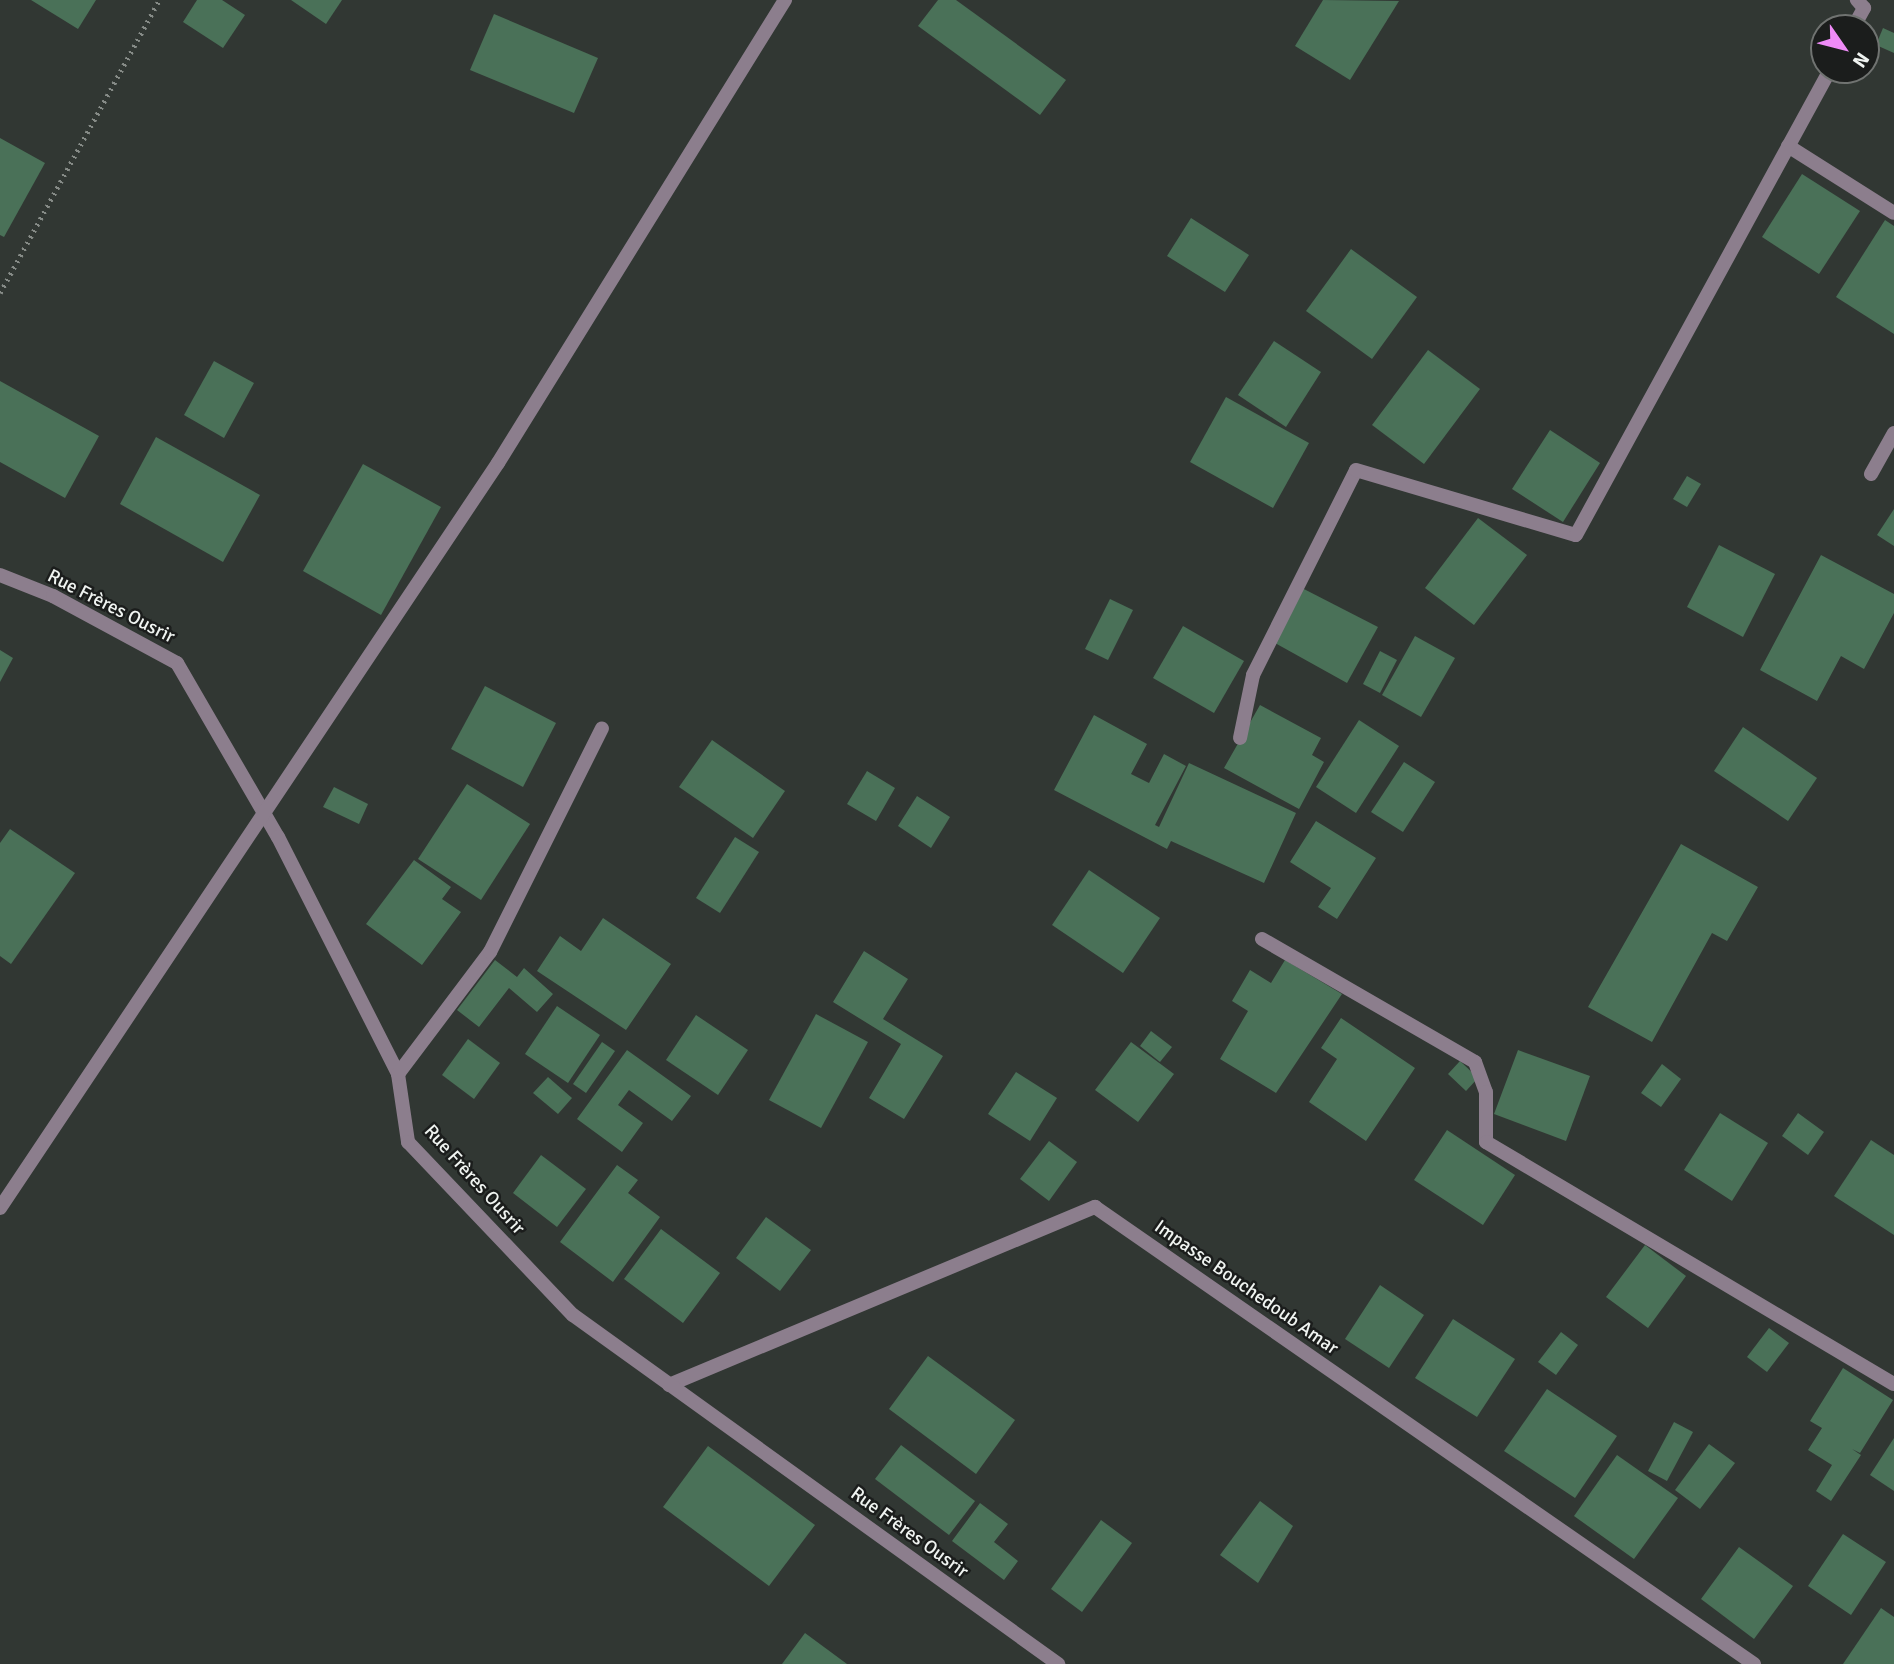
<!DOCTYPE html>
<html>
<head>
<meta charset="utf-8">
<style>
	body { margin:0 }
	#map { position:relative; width:1894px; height:1664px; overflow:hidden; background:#313733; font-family:Signika,sans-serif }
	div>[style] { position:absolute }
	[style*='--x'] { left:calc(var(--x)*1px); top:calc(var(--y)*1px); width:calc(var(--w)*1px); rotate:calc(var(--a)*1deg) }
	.building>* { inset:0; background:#4a7158 }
	.path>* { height:4.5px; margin-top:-2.25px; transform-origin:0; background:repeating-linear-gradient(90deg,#868b87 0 2px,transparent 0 7px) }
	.service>* { height:14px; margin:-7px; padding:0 7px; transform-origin:7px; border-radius:7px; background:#8c7e8d }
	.minor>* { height:14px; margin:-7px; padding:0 7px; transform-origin:7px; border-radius:7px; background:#8c7e8d }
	span { translate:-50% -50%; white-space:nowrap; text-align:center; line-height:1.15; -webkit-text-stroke:5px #1b1d1c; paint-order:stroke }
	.street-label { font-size:19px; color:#f0f4f1 }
	.north { position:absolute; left:1810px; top:14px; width:70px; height:70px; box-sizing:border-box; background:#1b1d1c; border:2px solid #707371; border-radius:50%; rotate:125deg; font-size:19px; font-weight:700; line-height:28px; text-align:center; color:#f0f4f1 }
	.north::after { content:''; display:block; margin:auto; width:24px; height:32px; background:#ef8bf7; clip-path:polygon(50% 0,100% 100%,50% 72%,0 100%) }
</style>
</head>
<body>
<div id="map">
	<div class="building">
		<div style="clip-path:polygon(31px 0,96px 0,78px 29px)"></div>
		<div style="clip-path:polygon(197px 0,222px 0,245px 15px,223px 48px,183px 22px)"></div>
		<div style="clip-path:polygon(291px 0,342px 0,326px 24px)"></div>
		<div style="clip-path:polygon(938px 0,956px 0,1066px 80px,1040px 115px,918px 26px)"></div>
		<div style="clip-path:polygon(1323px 0,1399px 1px,1350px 80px,1295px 46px)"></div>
		<div style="clip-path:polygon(494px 14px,598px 58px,574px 113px,470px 70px)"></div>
		<div style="clip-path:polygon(1883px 28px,1894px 33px,1894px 53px,1876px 45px)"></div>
		<div style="clip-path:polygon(0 138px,45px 163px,4px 237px,0 235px)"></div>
		<div style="clip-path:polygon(1802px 174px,1860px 211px,1819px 274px,1762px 237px)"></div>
		<div style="clip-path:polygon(1191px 218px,1249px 255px,1225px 292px,1167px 256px)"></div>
		<div style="clip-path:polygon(1885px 220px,1894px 226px,1894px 334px,1836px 297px)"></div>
		<div style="clip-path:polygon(1351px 249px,1417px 297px,1372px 359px,1306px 311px)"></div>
		<div style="clip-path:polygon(1274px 341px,1321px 372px,1286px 427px,1238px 395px)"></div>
		<div style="clip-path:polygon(1428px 350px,1480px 389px,1424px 464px,1372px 425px)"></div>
		<div style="clip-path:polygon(214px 361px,254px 383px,224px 438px,184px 415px)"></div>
		<div style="clip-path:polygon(0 381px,99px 436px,65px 498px,0 462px)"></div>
		<div style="clip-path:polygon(1226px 397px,1309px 443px,1273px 508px,1190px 462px)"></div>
		<div style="clip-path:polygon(1550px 430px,1600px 463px,1563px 522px,1512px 489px)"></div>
		<div style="clip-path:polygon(156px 437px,260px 495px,223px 562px,120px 504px)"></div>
		<div style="clip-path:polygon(363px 464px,441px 507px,381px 615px,303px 571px)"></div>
		<div style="clip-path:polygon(1687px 476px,1701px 484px,1687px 507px,1673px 499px)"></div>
		<div style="clip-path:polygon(1894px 509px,1894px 546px,1877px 535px)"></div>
		<div style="clip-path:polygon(1478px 518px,1527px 555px,1474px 625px,1425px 588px)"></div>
		<div style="clip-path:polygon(1719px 545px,1775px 574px,1743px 637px,1687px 607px)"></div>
		<div style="clip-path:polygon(1821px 555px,1894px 594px,1894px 613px,1864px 669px,1841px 656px,1817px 701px,1760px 670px)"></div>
		<div style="clip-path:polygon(1300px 587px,1378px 627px,1347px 683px,1275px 643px)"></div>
		<div style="clip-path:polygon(1110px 599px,1133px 610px,1108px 660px,1085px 649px)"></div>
		<div style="clip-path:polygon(1183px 626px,1244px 661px,1214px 713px,1153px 678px)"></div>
		<div style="clip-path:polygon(1415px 636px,1455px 658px,1421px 717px,1382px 695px)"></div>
		<div style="clip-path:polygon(0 650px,13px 658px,0 682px)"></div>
		<div style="clip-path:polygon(1380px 651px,1397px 660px,1380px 693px,1363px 684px)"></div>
		<div style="clip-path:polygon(485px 686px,556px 723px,523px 787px,451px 749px)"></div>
		<div style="clip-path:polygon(1260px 705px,1321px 738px,1312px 755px,1324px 762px,1299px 809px,1224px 768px)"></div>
		<div style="clip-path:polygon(1094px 715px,1147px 744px,1131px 774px,1149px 783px,1164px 754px,1186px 766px,1155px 825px,1159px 827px,1189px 763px,1296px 813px,1264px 883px,1171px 841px,1167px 849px,1054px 790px)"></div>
		<div style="clip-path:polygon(1359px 720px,1399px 746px,1356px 813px,1316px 787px)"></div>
		<div style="clip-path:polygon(1743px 727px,1817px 778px,1788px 821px,1714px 771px)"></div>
		<div style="clip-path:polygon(712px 740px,785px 791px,753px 838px,679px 787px)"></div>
		<div style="clip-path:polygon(1404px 762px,1435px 782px,1403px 832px,1371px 812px)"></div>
		<div style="clip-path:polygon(867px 771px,895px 788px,876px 821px,847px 804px)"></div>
		<div style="clip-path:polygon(467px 784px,530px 824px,481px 900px,418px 859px)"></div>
		<div style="clip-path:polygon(334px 787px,368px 804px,359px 824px,323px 807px)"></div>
		<div style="clip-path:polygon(917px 796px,950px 817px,931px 848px,898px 826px)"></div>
		<div style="clip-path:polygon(1316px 821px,1376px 858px,1337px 919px,1318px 907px,1331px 888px,1290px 862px)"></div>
		<div style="clip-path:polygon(10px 829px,75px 873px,11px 964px,0 956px,0 843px)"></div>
		<div style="clip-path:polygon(735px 837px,759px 852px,720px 913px,696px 898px)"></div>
		<div style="clip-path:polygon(1681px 844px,1758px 887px,1727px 941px,1712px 933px,1652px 1042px,1588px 1007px)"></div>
		<div style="clip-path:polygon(414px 860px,451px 887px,442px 899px,461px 912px,422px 965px,366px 924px)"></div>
		<div style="clip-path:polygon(1089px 870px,1160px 918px,1123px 973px,1052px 925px)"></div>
		<div style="clip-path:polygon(603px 918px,671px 964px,626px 1030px,537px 971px,560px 936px,581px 951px)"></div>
		<div style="clip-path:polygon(864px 951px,908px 979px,883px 1019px,943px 1056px,904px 1119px,869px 1098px,901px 1044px,833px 1002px)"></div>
		<div style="clip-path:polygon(495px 960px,517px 977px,524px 968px,553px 994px,537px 1012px,509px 988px,479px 1027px,457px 1010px)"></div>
		<div style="clip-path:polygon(1285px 960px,1342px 994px,1276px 1093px,1220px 1059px,1248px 1011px,1232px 1001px,1250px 970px,1271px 983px)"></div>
		<div style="clip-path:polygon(557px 1006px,600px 1035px,568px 1083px,525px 1054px)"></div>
		<div style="clip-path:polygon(816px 1014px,868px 1042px,821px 1128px,769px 1100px)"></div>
		<div style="clip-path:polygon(696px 1015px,748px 1050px,718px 1095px,666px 1060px)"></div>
		<div style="clip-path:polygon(1341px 1018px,1415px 1068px,1366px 1141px,1309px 1102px,1337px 1059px,1321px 1048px)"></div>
		<div style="clip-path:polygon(1151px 1031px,1172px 1047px,1160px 1062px,1140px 1046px)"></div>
		<div style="clip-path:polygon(468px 1039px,500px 1063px,474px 1099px,442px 1075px)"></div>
		<div style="clip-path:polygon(602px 1042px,615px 1051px,586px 1093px,573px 1084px)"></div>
		<div style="clip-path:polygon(1131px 1042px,1174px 1074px,1138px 1122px,1095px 1090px)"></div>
		<div style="clip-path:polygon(627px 1050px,691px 1096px,672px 1121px,629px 1090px,618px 1105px,643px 1123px,622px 1152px,577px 1119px)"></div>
		<div style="clip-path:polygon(1518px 1050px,1590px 1076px,1566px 1141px,1494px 1114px)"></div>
		<div style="clip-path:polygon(1460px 1061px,1478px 1078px,1466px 1091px,1448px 1074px)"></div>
		<div style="clip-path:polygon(1662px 1064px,1681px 1079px,1661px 1107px,1641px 1093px)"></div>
		<div style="clip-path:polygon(1016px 1072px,1057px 1098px,1030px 1141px,988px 1114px)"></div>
		<div style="clip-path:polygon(548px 1077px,572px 1098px,558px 1114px,533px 1093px)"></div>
		<div style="clip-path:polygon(1720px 1113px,1768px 1143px,1732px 1201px,1684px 1170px)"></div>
		<div style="clip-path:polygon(1798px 1113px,1824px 1132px,1808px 1155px,1782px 1136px)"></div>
		<div style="clip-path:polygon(1447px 1130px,1515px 1175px,1483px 1225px,1414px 1180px)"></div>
		<div style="clip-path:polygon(1871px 1140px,1894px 1155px,1894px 1235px,1834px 1196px)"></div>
		<div style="clip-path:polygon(1049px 1141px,1077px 1162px,1049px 1201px,1020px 1179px)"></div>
		<div style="clip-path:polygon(541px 1155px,586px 1189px,557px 1227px,513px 1193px)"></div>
		<div style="clip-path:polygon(617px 1165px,638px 1180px,628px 1193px,660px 1217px,613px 1282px,560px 1242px)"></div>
		<div style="clip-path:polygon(766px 1217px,811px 1250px,780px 1291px,736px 1258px)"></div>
		<div style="clip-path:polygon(661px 1229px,720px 1273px,683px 1323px,624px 1279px)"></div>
		<div style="clip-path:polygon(1645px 1245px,1686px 1276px,1648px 1328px,1606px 1297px)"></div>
		<div style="clip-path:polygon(1380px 1285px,1424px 1315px,1389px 1368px,1345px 1339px)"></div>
		<div style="clip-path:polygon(1453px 1319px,1515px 1359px,1477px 1417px,1415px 1378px)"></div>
		<div style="clip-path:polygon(1769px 1328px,1789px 1343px,1767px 1372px,1747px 1357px)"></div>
		<div style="clip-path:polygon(1561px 1332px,1578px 1345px,1556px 1375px,1538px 1362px)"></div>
		<div style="clip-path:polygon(928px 1356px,1015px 1420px,976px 1474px,889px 1409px)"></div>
		<div style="clip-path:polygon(1843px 1368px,1893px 1400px,1860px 1453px,1852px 1449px,1861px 1455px,1831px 1501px,1816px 1491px,1832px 1465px,1808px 1450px,1822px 1428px,1810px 1421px)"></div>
		<div style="clip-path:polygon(1547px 1389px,1617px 1436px,1575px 1498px,1504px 1451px)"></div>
		<div style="clip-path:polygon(1674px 1422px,1693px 1432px,1667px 1481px,1648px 1471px)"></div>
		<div style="clip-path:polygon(1894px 1438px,1894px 1491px,1870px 1475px)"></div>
		<div style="clip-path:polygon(1709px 1444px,1735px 1463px,1700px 1509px,1675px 1490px)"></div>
		<div style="clip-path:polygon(901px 1445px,975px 1501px,949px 1535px,875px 1479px)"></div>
		<div style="clip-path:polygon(708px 1446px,815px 1525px,769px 1586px,663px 1507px)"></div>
		<div style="clip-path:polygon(1617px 1455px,1678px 1498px,1634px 1559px,1574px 1516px)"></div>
		<div style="clip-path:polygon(1260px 1501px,1293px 1526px,1258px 1583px,1220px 1555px)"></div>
		<div style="clip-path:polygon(980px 1503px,1008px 1524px,994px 1542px,1018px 1561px,1004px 1580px,952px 1541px)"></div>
		<div style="clip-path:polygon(1101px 1520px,1132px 1543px,1082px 1612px,1051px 1589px)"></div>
		<div style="clip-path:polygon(1843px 1534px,1886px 1562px,1851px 1615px,1808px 1586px)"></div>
		<div style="clip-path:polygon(1739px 1547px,1793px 1586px,1754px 1639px,1701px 1599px)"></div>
		<div style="clip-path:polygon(1881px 1608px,1894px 1617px,1894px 1664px,1843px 1664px)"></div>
		<div style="clip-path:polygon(805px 1633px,847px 1664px,782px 1664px)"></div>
	</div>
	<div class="path">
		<div style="--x:0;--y:293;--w:333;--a:-61.5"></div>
	</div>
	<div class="service">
		<div style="--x:669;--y:1385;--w:462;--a:-22.7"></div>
		<div style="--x:1095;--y:1207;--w:802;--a:34.74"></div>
	</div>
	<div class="minor">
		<div style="--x:1853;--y:28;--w:23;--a:-61"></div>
		<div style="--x:1864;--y:8;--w:11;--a:-131"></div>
		<div style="--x:1788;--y:146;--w:125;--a:32.3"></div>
		<div style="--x:1871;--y:474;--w:47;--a:-60.7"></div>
		<div style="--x:0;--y:575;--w:57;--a:21.6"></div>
		<div style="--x:53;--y:596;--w:141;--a:28.4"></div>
		<div style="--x:177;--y:663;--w:201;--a:59.9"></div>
		<div style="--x:278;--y:837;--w:266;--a:63.1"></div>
		<div style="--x:398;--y:1074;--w:69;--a:81.6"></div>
		<div style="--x:408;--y:1142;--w:239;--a:46.4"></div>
		<div style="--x:573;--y:1315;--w:598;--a:35.74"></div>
		<div style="--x:1240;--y:738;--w:64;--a:-78.3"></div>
		<div style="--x:1253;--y:675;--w:229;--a:-63.3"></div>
		<div style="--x:1356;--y:470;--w:229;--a:16.5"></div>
		<div style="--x:1576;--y:535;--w:530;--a:-61.36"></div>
		<div style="--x:1262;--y:939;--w:246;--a:30"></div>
		<div style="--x:1475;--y:1062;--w:32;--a:70"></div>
		<div style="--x:1486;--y:1092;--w:50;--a:90"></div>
		<div style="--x:1486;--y:1142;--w:474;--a:30.7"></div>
		<div style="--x:398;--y:1074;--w:153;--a:-53"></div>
		<div style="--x:490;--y:952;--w:250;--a:-63.4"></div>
		<div style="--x:0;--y:1208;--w:896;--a:-56.24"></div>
		<div style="--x:498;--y:463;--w:545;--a:-58.21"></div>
	</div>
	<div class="street-label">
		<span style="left:111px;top:607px;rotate:27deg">Rue Frères Ousrir</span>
		<span style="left:474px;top:1180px;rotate:48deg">Rue Frères Ousrir</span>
		<span style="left:1246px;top:1288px;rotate:35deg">Impasse Bouchedoub Amar</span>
		<span style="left:909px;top:1533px;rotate:36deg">Rue Frères Ousrir</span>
	</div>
	<div class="north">N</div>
</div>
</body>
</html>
